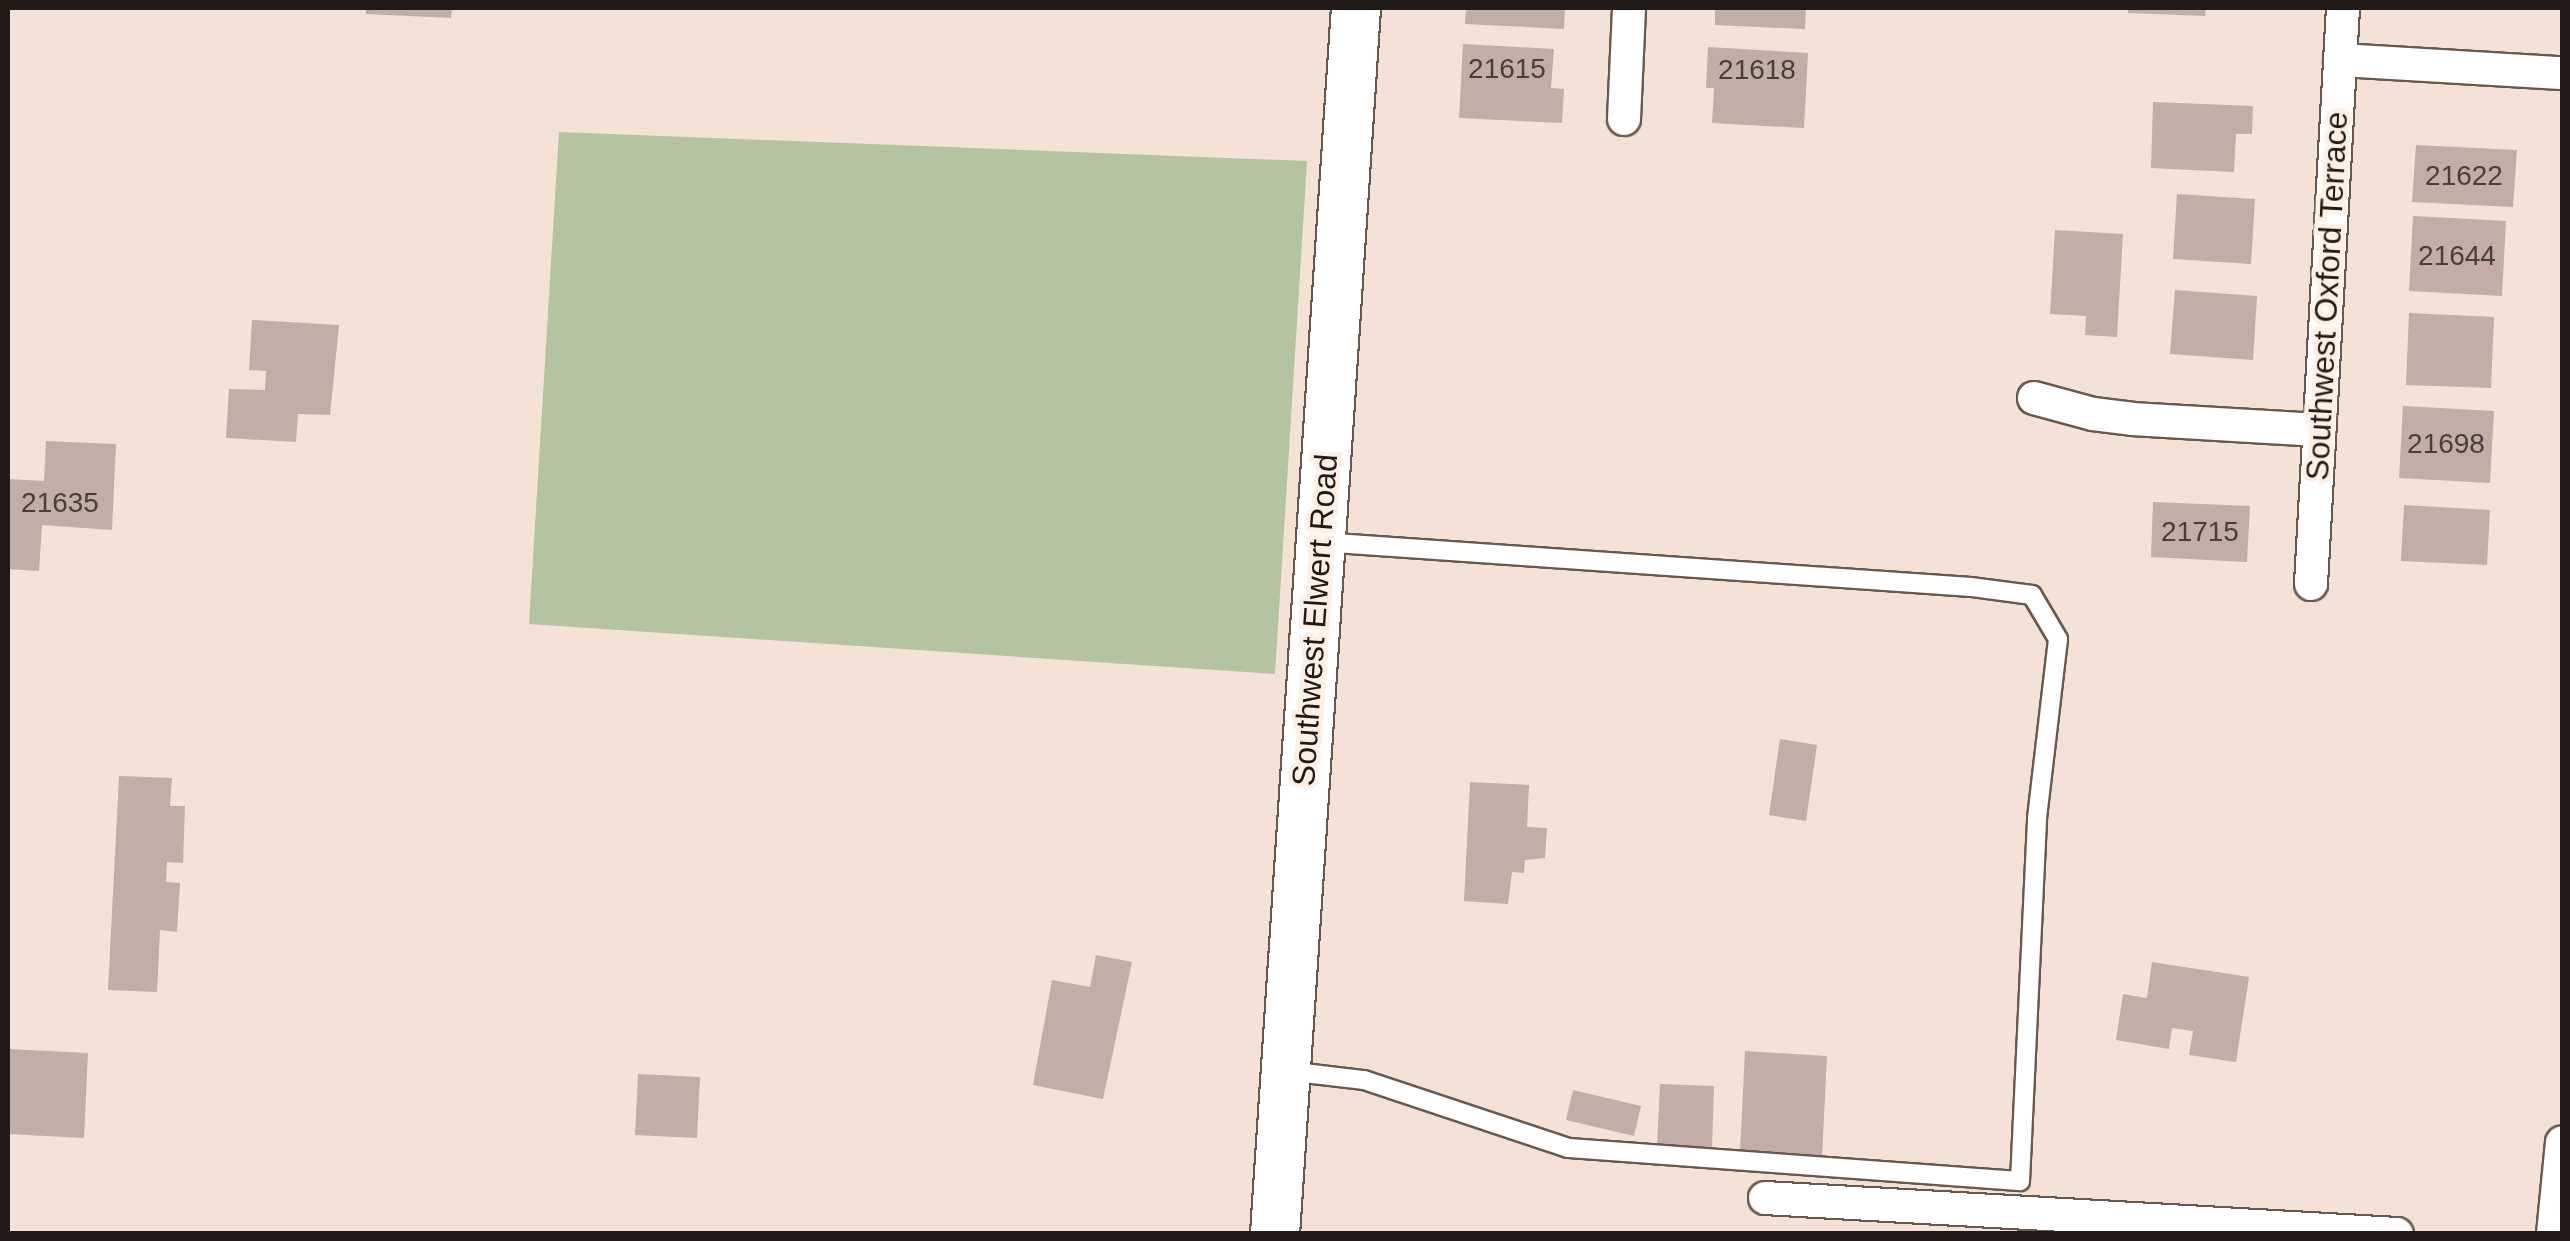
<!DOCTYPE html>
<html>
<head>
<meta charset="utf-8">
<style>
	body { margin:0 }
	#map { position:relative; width:2570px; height:1241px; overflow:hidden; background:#f4e2d6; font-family:Arial,sans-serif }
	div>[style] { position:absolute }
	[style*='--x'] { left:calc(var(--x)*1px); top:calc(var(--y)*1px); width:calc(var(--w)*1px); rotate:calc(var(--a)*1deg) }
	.green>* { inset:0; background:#b4c4a2 }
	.building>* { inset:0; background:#c2ada7 }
	.roads { filter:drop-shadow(2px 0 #68594f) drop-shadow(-2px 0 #68594f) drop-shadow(0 2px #68594f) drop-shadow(0 -2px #68594f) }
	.service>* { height:18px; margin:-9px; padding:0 9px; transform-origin:9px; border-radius:9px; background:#fff }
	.minor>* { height:32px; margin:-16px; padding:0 16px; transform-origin:16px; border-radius:16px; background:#fff }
	.secondary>* { height:48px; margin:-24px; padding:0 24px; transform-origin:24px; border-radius:24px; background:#fff }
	span { translate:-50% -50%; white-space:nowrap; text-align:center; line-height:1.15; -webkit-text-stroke:9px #fff0e6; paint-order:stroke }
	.number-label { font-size:28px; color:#483e3a }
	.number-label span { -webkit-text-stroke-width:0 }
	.street-label { font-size:32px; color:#201915 }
	.frame { position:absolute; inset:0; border:10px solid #201915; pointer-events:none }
</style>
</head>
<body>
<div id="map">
	<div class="green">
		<div style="clip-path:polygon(559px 132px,1307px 161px,1275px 674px,529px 624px)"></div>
	</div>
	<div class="building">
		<div style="clip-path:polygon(366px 8px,452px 8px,451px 18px,366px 14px)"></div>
		<div style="clip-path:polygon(1466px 8px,1565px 8px,1564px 29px,1465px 24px)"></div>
		<div style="clip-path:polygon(1715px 8px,1806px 8px,1805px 29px,1715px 25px)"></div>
		<div style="clip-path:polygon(2128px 8px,2206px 8px,2205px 16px,2128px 13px)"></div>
		<div style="clip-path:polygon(1463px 44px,1554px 49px,1551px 88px,1564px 89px,1562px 123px,1459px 118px)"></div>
		<div style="clip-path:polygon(1708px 47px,1808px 53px,1804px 128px,1712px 123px,1714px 88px,1706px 88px)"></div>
		<div style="clip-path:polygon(2153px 102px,2253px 106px,2252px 134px,2236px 134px,2234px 172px,2151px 168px)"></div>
		<div style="clip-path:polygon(2416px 145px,2517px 150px,2513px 207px,2412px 202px)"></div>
		<div style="clip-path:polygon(2177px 194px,2255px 199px,2251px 264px,2173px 259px)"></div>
		<div style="clip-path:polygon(2413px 216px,2506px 221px,2502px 296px,2409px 291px)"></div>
		<div style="clip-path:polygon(2055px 230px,2123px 234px,2117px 337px,2085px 335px,2086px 316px,2050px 314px)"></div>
		<div style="clip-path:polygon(2175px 290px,2257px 296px,2253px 360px,2170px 354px)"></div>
		<div style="clip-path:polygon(2409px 313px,2494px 317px,2491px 388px,2406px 385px)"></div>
		<div style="clip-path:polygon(252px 320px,339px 325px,330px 415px,298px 414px,296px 442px,226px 438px,229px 389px,265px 390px,266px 371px,249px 370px)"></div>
		<div style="clip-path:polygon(2403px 406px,2494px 411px,2490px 483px,2399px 478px)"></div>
		<div style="clip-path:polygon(46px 441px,116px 444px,112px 530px,42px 525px,39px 571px,8px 569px,8px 479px,44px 481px)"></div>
		<div style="clip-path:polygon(2153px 502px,2250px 506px,2247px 562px,2151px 557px)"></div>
		<div style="clip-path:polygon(2404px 505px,2490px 510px,2487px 565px,2401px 561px)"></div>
		<div style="clip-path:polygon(1780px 739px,1817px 745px,1806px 821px,1769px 815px)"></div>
		<div style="clip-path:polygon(119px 776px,172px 778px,170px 806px,185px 806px,183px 863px,167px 862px,166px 882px,180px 883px,177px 932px,160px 930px,157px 992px,108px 990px)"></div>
		<div style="clip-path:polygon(1470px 782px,1529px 785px,1527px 827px,1547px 828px,1545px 858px,1525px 860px,1524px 873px,1512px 872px,1508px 904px,1464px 901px)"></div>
		<div style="clip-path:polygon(1096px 955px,1132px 962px,1103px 1099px,1033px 1085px,1052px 980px,1090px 987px)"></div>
		<div style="clip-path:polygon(2152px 962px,2249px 977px,2236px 1062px,2189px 1055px,2193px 1031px,2172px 1028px,2169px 1049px,2116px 1040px,2123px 994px,2147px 998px)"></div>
		<div style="clip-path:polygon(8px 1049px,88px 1053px,84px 1138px,8px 1134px)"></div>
		<div style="clip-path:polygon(1745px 1051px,1827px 1056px,1822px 1157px,1740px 1152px)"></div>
		<div style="clip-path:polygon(638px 1074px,700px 1077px,697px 1138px,635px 1135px)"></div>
		<div style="clip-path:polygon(1660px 1084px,1714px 1086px,1712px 1149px,1657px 1147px)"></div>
		<div style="clip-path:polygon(1573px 1090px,1641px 1106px,1634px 1136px,1566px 1120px)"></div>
	</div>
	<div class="roads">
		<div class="service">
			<div style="--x:1287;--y:1071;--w:78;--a:6.7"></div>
			<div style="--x:1364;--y:1080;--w:215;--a:18.4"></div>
			<div style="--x:1568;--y:1148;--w:453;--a:4.2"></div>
			<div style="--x:2020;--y:1181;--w:363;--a:-87.3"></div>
			<div style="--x:2037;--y:818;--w:180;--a:-83.3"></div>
			<div style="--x:2058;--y:639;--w:51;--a:-120.6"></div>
			<div style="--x:2032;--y:595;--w:62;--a:-172.5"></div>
			<div style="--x:1971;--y:587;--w:652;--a:-176.04"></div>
		</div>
		<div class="minor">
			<div style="--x:2340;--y:60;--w:222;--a:3.4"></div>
			<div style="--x:1624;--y:119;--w:111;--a:-87.4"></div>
			<div style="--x:2034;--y:398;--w:61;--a:15.2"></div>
			<div style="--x:2093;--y:414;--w:39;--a:7"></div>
			<div style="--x:2132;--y:419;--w:187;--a:3.4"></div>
			<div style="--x:2311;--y:584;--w:577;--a:-86.82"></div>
			<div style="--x:1765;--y:1198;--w:633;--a:3.26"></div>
			<div style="--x:2553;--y:1234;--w:92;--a:-84.4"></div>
		</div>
		<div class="secondary">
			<div style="--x:1275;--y:1234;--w:1229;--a:-86.22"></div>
		</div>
	</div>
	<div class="number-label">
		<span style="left:1507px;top:69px">21615</span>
		<span style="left:1757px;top:70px">21618</span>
		<span style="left:2464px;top:176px">21622</span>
		<span style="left:2457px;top:256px">21644</span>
		<span style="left:2446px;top:444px">21698</span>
		<span style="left:60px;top:503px">21635</span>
		<span style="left:2200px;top:532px">21715</span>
	</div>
	<div class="street-label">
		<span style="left:2327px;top:296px;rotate:-87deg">Southwest Oxford Terrace</span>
		<span style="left:1315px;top:620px;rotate:-86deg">Southwest Elwert Road</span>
	</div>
	<div class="frame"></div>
</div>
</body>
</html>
